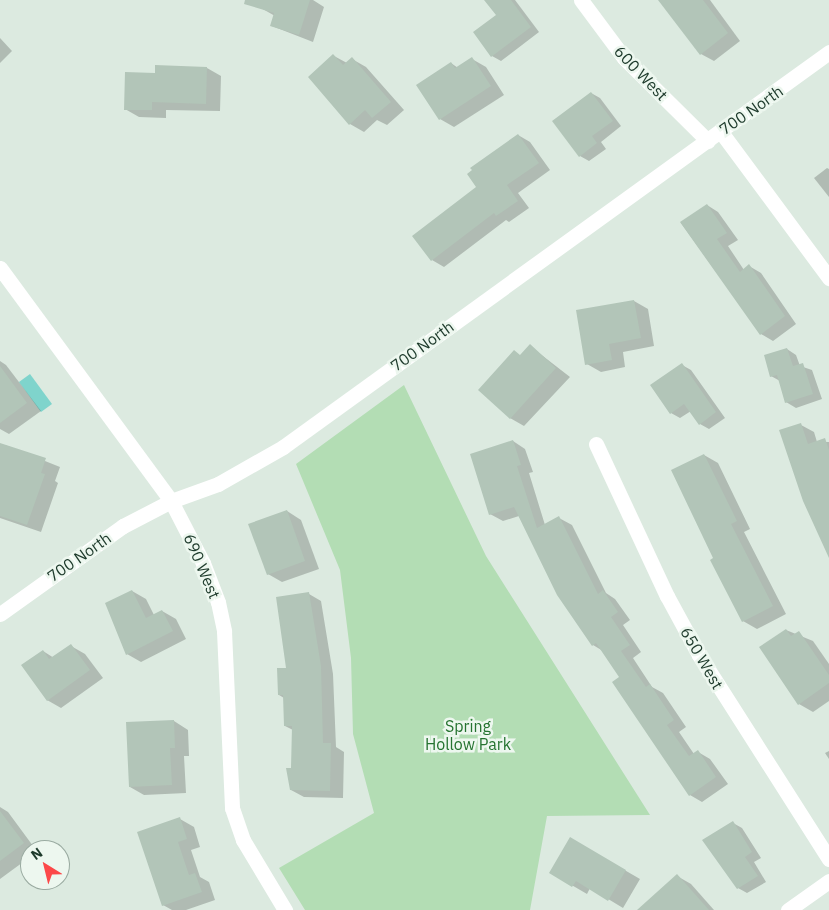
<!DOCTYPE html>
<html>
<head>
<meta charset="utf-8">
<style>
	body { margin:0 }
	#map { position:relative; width:829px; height:910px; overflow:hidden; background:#dceae0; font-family:"IBM Plex Sans",sans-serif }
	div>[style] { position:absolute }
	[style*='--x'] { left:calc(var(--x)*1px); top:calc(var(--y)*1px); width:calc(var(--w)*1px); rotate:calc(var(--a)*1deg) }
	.green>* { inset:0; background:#b3ddb4 }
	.water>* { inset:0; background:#7fd4cc }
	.shadow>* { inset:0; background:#0003 }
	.building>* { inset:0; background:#b2c5b8 }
	.minor>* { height:15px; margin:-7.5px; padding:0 7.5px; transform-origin:7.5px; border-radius:7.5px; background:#fff }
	span { translate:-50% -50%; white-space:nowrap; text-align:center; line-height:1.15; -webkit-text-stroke:5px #edf7ef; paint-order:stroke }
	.street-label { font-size:16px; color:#1d3a2b }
	.park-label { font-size:16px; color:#257330 }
	.north { position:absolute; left:20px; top:840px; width:50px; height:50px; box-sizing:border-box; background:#edf7ef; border:1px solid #9aaba1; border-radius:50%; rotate:324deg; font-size:14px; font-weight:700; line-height:20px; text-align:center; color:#1d3a2b }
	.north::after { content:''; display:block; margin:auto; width:18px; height:22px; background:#fc4849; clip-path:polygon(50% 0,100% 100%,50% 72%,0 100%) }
</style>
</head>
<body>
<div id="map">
	<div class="green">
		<div style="clip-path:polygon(404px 385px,486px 556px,650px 815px,547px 816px,530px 910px,305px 910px,279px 868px,374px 813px,353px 734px,351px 658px,340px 570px,296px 464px)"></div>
	</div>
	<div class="water">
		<div style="clip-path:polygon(30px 374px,52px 404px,41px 412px,19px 382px)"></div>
	</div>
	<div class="shadow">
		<div style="clip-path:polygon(264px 0,313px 0,324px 7px,313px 42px,272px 26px,275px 16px,261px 8px)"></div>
		<div style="clip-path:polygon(491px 0,515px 0,539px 32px,501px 61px,492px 56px,497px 16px)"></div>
		<div style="clip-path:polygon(659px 0,710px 0,740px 41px,714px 61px,701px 54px)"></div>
		<div style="clip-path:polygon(0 38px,12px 51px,0 63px)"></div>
		<div style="clip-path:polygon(334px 56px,347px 63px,352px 59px,366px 67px,404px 110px,387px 125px,377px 120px,364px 132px,350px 124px)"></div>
		<div style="clip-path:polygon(472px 59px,486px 67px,504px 95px,454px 127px,440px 119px,451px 63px,458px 68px)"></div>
		<div style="clip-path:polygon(207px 68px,221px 76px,220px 111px,166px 110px,166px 118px,139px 117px,125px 109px,156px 74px)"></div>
		<div style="clip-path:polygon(591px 93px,600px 98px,621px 126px,601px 142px,606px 149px,589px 161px,580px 156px)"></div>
		<div style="clip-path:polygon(518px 135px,530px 142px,550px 170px,518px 193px,529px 208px,509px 222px,506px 220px,444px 267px,432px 260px,478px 188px)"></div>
		<div style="clip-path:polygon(827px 168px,829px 169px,829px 197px,814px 178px)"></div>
		<div style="clip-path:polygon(707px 205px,718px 212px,738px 240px,728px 246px,744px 270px,749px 266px,761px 273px,796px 324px,773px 341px,761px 334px,681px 223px)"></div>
		<div style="clip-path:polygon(634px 301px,648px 309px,654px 346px,623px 352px,625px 367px,601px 372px,587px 364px)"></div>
		<div style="clip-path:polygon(530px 346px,570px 377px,524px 426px,510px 418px,514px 352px,521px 356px)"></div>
		<div style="clip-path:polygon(787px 349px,796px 355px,800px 366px,812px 370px,822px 399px,796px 408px,786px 402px,780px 381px,771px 376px)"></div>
		<div style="clip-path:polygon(0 361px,6px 365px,41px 411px,9px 434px,0 429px)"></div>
		<div style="clip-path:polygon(682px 365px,691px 370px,725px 418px,709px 429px,700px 424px,691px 411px,680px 418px,671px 413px)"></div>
		<div style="clip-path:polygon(801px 425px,814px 432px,817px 442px,829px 442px,829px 555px)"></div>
		<div style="clip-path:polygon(513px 441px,525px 449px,533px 472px,529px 473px,545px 525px,559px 518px,572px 525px,606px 593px,615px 599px,630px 620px,623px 625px,641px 652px,633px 658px,652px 687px,663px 693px,686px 727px,679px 732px,694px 754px,698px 752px,710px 759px,728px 784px,702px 802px,690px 795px,621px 677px,603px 651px,593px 645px,519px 516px,503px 521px,490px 514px)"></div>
		<div style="clip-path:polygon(5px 445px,60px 467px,55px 481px,58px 483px,41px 532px,0 518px,0 459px)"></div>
		<div style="clip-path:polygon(704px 455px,718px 463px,750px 529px,744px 532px,786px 614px,757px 629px,743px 621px,715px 558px)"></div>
		<div style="clip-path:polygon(287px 511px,301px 520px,319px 569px,282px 582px,268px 574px)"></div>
		<div style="clip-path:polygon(132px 591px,146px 599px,154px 615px,162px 611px,176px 619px,186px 639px,141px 662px,127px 654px)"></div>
		<div style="clip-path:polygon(309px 594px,321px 601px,333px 674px,336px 747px,344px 752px,343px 798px,304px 797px,291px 790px,293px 730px,285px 726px,284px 698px,279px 695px)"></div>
		<div style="clip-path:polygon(786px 630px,813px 641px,829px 664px,829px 701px,813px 712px,799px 704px)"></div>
		<div style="clip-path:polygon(71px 646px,85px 654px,103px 678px,61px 708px,47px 700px,43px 651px,54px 658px)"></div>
		<div style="clip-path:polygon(174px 721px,188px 730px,189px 756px,184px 756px,186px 793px,144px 795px,130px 787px)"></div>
		<div style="clip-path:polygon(829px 751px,829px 759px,825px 753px)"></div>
		<div style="clip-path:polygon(0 807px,8px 812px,36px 850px,30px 850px,30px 857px,0 879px)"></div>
		<div style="clip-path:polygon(180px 819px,194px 827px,200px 847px,191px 850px,200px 877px,209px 882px,215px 900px,186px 910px,172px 910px,163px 905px)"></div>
		<div style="clip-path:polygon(733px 823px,742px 828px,761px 858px,754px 862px,766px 882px,747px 893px,738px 888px)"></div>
		<div style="clip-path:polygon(571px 839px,640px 879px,623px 908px,590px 888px,587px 894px,551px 873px)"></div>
		<div style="clip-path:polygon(677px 876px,691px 884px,714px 910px,638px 910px)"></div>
	</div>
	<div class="building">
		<div style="clip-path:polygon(245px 0,310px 0,299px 35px,270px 26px,274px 13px,244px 4px)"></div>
		<div style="clip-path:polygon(484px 0,511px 0,531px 27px,491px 57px,473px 32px,496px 15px)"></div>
		<div style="clip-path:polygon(658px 0,703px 0,728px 33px,700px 55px)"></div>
		<div style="clip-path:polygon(333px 54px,343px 65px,352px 57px,391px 102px,372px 118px,365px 110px,349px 125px,308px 77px)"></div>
		<div style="clip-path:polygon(472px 57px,491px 86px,439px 120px,416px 85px,451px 62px,455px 68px)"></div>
		<div style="clip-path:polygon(155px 65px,207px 67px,206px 104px,152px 102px,152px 110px,124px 110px,125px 72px,155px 73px)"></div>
		<div style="clip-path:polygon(591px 92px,613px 121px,592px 136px,597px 143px,579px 157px,552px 121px)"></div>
		<div style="clip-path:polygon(518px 134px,539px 163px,507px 185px,518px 201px,496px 216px,494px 213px,431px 261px,412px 236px,476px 187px,467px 174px,472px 170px,470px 168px)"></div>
		<div style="clip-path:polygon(707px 204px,727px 233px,717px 239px,740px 272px,749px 264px,785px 316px,760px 335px,680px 222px)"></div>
		<div style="clip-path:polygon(634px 300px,641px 338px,609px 344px,612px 360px,585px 365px,576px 310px)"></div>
		<div style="clip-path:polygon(530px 344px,556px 368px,510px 419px,478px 390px,514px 350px,520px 355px)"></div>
		<div style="clip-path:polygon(787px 348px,793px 366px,803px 363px,813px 394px,785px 403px,777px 375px,770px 377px,764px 355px)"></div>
		<div style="clip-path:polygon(682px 363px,716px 412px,699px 425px,684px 404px,670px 414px,650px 385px)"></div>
		<div style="clip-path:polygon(0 366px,27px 403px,0 423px)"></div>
		<div style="clip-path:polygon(801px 423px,808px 444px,825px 438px,829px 450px,829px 558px,803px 501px,779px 430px)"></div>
		<div style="clip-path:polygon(513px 440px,521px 465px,517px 466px,537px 528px,559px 516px,598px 594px,603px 590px,618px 612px,611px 617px,630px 645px,621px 651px,646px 687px,650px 684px,674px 720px,667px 725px,689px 756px,698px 750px,716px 777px,689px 796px,612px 682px,619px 677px,596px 643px,592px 646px,557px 595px,514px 507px,489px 515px,470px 454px)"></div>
		<div style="clip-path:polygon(0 443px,46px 458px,41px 473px,45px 474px,27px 525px,0 516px)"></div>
		<div style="clip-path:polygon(704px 454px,737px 521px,731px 524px,773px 606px,742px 622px,710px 560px,713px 558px,671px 470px)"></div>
		<div style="clip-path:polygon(287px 510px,305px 561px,267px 575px,248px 524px)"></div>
		<div style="clip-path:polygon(132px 590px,146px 618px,162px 610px,173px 631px,126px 655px,105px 603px)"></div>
		<div style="clip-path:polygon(309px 592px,321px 666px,323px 743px,331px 743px,330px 791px,290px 790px,286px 768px,291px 768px,292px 726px,284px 726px,283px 695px,278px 695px,277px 668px,286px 668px,276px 597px)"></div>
		<div style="clip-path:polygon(786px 629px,791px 636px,799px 631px,829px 675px,829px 683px,798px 705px,759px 647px)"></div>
		<div style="clip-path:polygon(71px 644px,90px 670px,47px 701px,21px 665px,43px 650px,49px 659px)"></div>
		<div style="clip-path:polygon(174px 720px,175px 748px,170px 748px,172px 785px,129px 787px,126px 722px)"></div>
		<div style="clip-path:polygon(0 811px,24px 843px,0 861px)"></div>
		<div style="clip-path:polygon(180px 817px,187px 839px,178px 842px,189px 875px,195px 873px,202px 892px,162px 906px,137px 832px)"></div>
		<div style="clip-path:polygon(733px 821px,752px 852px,745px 857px,758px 876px,737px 889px,702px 840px)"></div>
		<div style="clip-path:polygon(570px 837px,626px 870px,608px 901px,576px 881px,572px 887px,549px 873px)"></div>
		<div style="clip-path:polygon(677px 874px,709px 910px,637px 910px)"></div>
	</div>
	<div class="minor">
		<div style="--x:581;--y:0;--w:72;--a:53.4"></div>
		<div style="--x:624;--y:58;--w:118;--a:44.7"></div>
		<div style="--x:721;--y:132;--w:182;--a:53.5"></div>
		<div style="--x:0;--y:268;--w:289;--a:53.7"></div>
		<div style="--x:171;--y:501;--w:70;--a:62.7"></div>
		<div style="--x:203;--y:563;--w:42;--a:69"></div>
		<div style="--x:218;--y:602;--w:30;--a:78"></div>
		<div style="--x:224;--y:631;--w:177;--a:87.4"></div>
		<div style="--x:232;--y:808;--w:34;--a:71"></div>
		<div style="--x:243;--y:840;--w:82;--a:59"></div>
		<div style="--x:596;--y:444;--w:168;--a:65"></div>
		<div style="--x:667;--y:596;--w:67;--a:61.5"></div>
		<div style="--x:699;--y:655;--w:242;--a:57.5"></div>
		<div style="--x:0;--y:614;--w:151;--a:-35.6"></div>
		<div style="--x:123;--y:526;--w:54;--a:-27.5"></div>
		<div style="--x:171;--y:501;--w:50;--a:-19.9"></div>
		<div style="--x:218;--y:484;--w:75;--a:-29.6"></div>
		<div style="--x:283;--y:447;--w:674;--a:-35.88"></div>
		<div style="--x:788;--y:910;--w:50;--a:-35.3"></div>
	</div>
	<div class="street-label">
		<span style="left:641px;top:73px;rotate:46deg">600 West</span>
		<span style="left:751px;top:110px;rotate:-35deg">700 North</span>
		<span style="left:422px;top:346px;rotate:-36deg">700 North</span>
		<span style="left:79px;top:557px;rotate:-35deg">700 North</span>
		<span style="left:202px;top:566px;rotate:67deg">690 West</span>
		<span style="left:702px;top:658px;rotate:60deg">650 West</span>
	</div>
	<div class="park-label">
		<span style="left:468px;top:735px">Spring<br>Hollow Park</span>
	</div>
	<div class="north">N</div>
</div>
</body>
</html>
